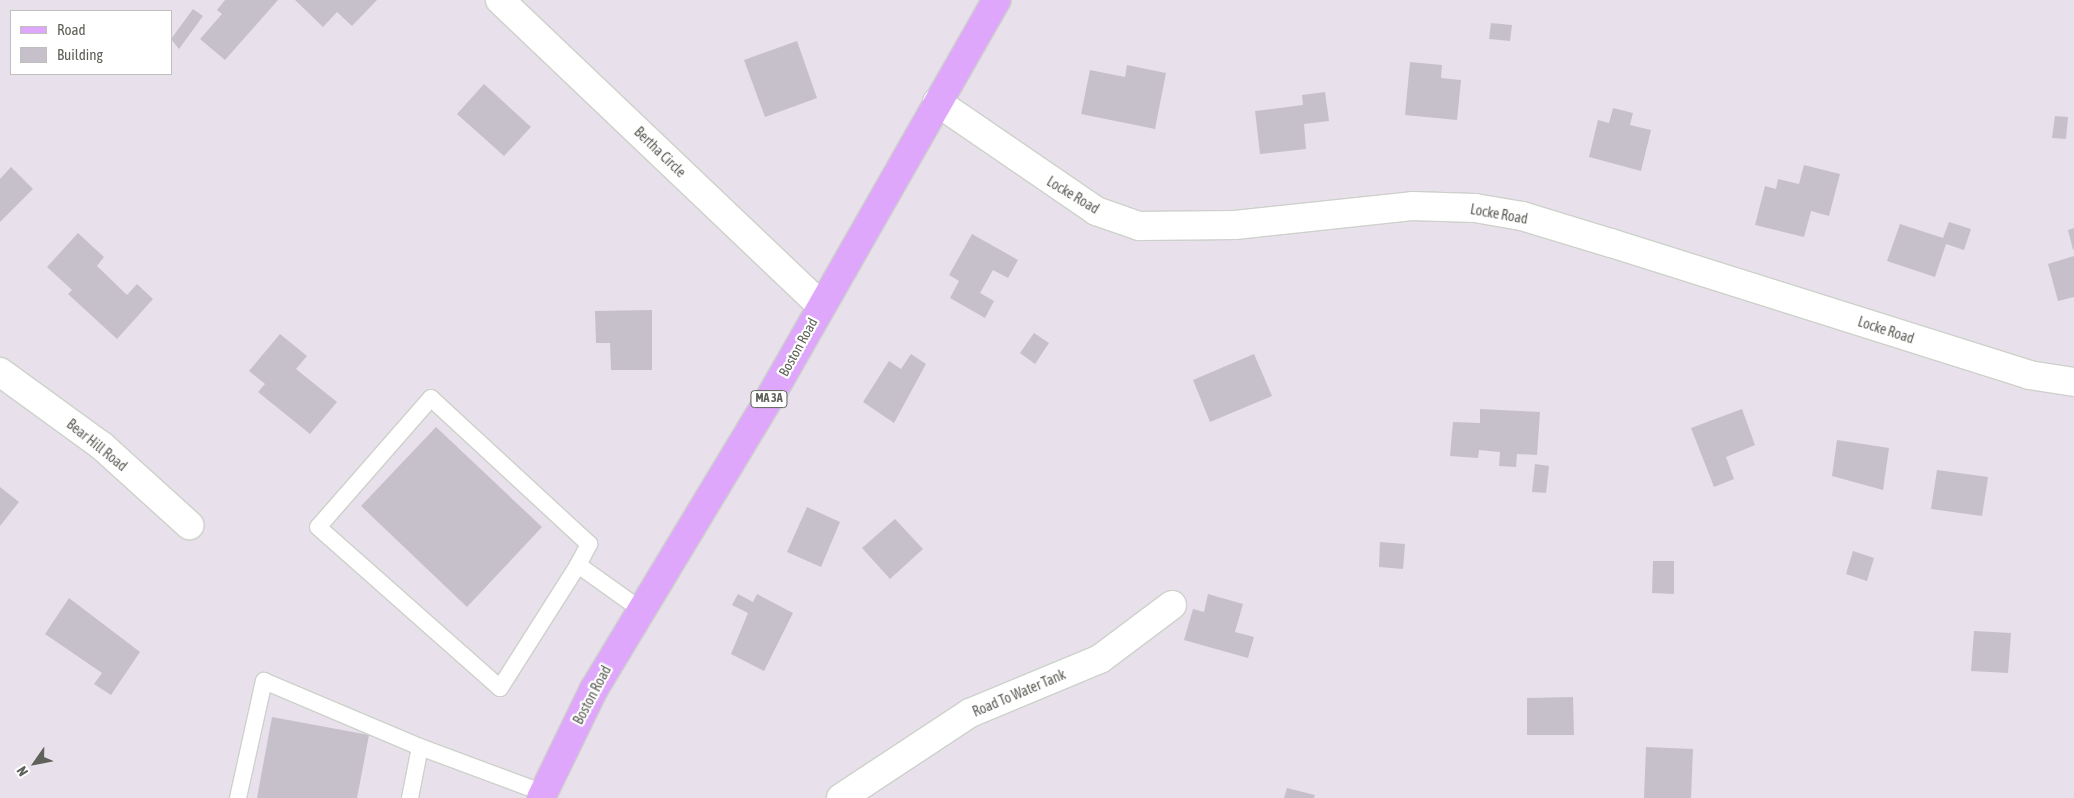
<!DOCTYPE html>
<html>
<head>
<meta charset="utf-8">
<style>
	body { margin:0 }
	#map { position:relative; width:2074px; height:798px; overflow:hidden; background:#e8e1ec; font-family:"Asap Condensed",sans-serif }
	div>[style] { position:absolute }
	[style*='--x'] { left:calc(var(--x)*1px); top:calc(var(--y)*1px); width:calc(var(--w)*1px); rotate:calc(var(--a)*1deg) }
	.building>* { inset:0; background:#c5c0ca }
	.roads { filter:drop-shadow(1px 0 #cdd1ca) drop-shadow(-1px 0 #cdd1ca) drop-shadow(0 1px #cdd1ca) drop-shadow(0 -1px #cdd1ca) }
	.service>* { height:16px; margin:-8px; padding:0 8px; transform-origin:8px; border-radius:8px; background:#fff }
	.minor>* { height:28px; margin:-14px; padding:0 14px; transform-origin:14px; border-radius:14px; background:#fff }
	.primary>* { height:28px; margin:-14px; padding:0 14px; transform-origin:14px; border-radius:14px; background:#dfa7fc }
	span { translate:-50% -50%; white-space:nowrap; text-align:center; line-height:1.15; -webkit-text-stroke:4.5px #fff; paint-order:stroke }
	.shield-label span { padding:1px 4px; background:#fff; border:1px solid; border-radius:4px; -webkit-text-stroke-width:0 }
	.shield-label { font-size:12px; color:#5f625a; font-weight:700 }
	.street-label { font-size:14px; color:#5f625a }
	.legend { position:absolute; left:10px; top:10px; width:162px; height:65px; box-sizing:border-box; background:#fff; border:1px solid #bfc0bd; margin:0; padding:6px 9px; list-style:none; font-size:15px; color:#5f625a }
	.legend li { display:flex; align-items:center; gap:10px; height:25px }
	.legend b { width:25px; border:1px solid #bfc0bd }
	.north { position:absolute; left:10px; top:738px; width:50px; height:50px; -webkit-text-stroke:4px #fff; paint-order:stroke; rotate:237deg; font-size:14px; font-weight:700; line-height:20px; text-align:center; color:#5f625a }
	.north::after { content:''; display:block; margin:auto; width:18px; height:22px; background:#5f625a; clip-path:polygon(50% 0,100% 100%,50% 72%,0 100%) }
</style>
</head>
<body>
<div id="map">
	<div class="building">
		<div style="clip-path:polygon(225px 0,278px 0,225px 60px,200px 39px,222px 14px,217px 10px)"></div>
		<div style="clip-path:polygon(295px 0,377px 0,352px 26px,337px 12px,323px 27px)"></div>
		<div style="clip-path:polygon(193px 9px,203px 16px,179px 49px,171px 39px)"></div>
		<div style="clip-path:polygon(1491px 23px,1512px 25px,1510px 41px,1489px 39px)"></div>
		<div style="clip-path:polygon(797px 41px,817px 98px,765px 117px,744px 60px)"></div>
		<div style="clip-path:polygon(1410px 62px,1442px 65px,1441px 78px,1461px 80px,1457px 120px,1405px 115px)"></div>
		<div style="clip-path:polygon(1127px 65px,1166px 73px,1155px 129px,1081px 114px,1090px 70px,1125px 77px)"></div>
		<div style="clip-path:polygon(484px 84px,531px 127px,504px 156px,457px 114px)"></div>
		<div style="clip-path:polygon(1325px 92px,1329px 121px,1304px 124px,1306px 149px,1260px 154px,1255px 111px,1303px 105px,1302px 95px)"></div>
		<div style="clip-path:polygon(1613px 108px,1633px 113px,1630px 125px,1651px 130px,1641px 171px,1589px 157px,1598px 120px,1609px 123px)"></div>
		<div style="clip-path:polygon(2055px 116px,2068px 117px,2066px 139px,2052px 138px)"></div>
		<div style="clip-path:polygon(1804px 165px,1840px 174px,1829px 216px,1811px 211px,1804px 237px,1755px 225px,1765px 186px,1776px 189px,1778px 179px,1799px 184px)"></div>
		<div style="clip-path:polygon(11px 167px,33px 189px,0 222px,0 179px)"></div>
		<div style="clip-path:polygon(1949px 222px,1971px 229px,1964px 250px,1946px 244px,1935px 277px,1887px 261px,1900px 224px,1943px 238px)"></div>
		<div style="clip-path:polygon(2074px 228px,2074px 249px,2073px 250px,2068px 230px)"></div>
		<div style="clip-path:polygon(78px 233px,104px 257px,97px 266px,127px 295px,137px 284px,153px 299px,117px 339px,68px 294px,72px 290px,47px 267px)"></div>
		<div style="clip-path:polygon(972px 234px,1018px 260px,1008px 278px,993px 270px,980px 293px,994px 301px,985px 318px,950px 298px,959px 281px,949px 275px)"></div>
		<div style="clip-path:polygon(2074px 256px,2074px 297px,2058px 301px,2048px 264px)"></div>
		<div style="clip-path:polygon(652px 310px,652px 370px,611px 370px,610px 343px,596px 343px,595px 311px)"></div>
		<div style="clip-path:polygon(1034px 333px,1049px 343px,1035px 364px,1020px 353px)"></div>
		<div style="clip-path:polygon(280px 334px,307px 356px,296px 369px,337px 402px,310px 434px,258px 392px,265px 384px,249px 371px)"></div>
		<div style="clip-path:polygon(911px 354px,926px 364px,894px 423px,863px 402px,889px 361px,901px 369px)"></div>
		<div style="clip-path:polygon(1254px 354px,1272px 396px,1210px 422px,1193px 380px)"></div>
		<div style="clip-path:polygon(1480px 409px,1540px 412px,1537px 455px,1517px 454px,1516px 467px,1499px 466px,1500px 452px,1479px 450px,1478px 458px,1450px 456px,1453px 422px,1480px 423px)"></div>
		<div style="clip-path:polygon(1742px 409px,1755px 445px,1726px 457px,1734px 479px,1714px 487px,1691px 428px)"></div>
		<div style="clip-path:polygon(436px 427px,542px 527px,467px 607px,361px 506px)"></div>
		<div style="clip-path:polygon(1837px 440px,1889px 448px,1883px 490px,1832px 476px)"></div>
		<div style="clip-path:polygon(1535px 464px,1549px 466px,1546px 493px,1532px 492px)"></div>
		<div style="clip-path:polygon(1937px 470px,1988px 477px,1982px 516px,1931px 509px)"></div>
		<div style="clip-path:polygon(0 487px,19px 502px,0 526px)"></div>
		<div style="clip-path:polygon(807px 507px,840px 522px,821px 567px,787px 552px)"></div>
		<div style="clip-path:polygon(895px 519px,923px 549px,890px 579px,862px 548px)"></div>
		<div style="clip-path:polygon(1380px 542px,1405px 544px,1403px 569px,1379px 567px)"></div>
		<div style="clip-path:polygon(1853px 551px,1874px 558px,1867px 581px,1846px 574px)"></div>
		<div style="clip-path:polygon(1653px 561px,1674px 561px,1674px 594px,1652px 593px)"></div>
		<div style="clip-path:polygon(738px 594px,753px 602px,757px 594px,793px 613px,764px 671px,731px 654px,748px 613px,732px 605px)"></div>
		<div style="clip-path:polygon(1208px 594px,1243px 604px,1235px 632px,1254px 637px,1248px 658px,1184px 640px,1193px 609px,1204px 612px)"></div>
		<div style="clip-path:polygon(69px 598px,140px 652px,111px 695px,94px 684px,102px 673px,45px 634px)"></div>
		<div style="clip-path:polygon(1974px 631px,2011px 633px,2008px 673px,1971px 671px)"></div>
		<div style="clip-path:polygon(1573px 697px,1574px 735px,1527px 735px,1527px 698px)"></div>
		<div style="clip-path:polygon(272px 717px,369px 735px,357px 798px,257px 798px)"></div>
		<div style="clip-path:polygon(1646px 747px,1693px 749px,1691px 798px,1644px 798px)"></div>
		<div style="clip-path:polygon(1287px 788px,1315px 795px,1314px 798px,1284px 798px)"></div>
	</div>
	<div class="roads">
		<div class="service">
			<div style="--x:578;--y:565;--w:24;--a:-62"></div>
			<div style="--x:589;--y:544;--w:215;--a:-137.3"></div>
			<div style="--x:431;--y:398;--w:171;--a:131.2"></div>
			<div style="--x:318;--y:527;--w:243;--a:41.5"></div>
			<div style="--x:500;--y:688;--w:146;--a:-57.6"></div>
			<div style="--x:578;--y:565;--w:77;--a:35.5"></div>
			<div style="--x:238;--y:798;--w:120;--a:-77.5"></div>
			<div style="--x:264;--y:681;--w:169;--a:22.9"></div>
			<div style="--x:410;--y:798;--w:52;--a:-78.9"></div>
			<div style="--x:420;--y:747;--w:132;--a:20.4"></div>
		</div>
		<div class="minor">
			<div style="--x:500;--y:0;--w:442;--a:43.6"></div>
			<div style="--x:937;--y:102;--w:193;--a:34.4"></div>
			<div style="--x:1096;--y:211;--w:46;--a:19.2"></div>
			<div style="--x:1139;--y:226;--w:96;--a:-0.6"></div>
			<div style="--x:1235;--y:225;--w:178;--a:-6.1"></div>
			<div style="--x:1412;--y:206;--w:63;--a:1.8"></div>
			<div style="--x:1475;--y:208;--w:48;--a:9.7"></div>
			<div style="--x:1522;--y:216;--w:93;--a:16.9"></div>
			<div style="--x:1611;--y:243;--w:438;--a:17.5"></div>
			<div style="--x:2029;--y:375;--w:46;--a:8.8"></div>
			<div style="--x:0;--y:372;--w:126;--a:36"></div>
			<div style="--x:102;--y:446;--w:118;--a:42.2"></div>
			<div style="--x:841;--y:798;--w:154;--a:-33.4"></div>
			<div style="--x:970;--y:713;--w:141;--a:-22.6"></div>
			<div style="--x:1100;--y:659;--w:90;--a:-36.9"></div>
		</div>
		<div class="primary">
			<div style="--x:541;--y:798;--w:121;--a:-64.1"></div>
			<div style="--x:594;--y:689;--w:347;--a:-58.9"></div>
			<div style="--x:773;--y:392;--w:451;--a:-60.3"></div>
		</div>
	</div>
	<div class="shield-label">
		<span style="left:769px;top:399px">MA 3A</span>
	</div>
	<div class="street-label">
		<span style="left:660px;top:152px;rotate:44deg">Bertha Circle</span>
		<span style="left:1073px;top:195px;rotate:31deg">Locke Road</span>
		<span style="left:1499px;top:214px;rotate:10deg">Locke Road</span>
		<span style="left:1886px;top:330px;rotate:18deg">Locke Road</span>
		<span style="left:798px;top:347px;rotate:-61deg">Boston Road</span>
		<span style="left:97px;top:445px;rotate:39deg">Bear Hill Road</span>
		<span style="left:1019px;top:693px;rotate:-23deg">Road To Water Tank</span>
		<span style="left:592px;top:695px;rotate:-62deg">Boston Road</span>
	</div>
	<ul class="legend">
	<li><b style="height:6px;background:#dfa7fc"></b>Road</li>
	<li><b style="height:14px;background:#c5c0ca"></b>Building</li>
	</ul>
	<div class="north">N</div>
</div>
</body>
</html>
